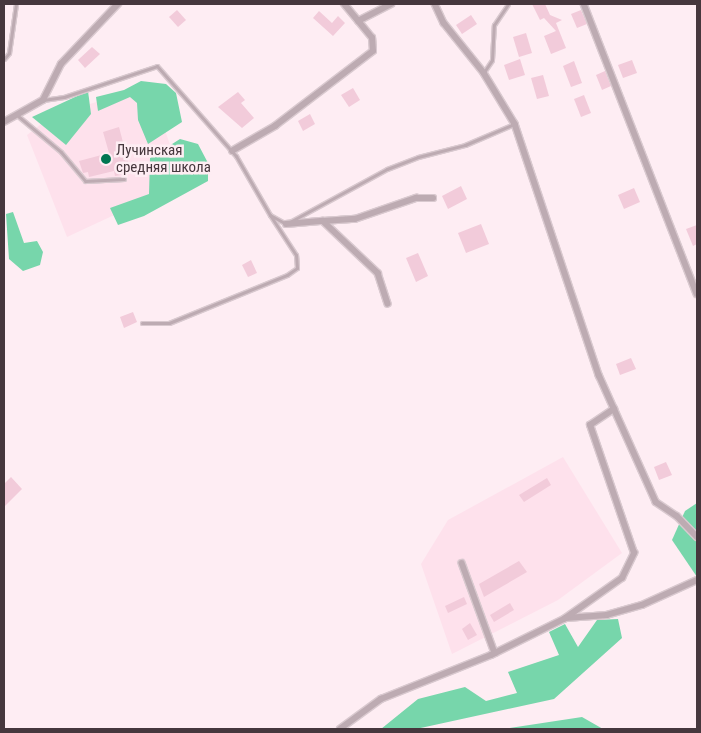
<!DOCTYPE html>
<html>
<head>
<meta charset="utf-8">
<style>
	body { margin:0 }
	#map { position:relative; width:701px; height:733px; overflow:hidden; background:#feedf3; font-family:"Roboto Condensed",sans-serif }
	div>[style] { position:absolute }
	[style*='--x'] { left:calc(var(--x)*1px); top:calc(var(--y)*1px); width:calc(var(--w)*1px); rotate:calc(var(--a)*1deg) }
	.built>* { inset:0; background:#fee1ec }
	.forest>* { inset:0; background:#77d6ab }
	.building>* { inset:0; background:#f2cbda }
	.roads { filter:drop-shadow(1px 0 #d9c9cf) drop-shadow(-1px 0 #d9c9cf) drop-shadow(0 1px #d9c9cf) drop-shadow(0 -1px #d9c9cf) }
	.lane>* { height:3px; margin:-1.5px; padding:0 1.5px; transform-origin:1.5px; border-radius:1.5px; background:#bdabb2 }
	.street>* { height:5.5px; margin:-2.75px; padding:0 2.75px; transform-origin:2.75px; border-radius:2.75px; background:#bdabb2 }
	.dots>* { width:14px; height:14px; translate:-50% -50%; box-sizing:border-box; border:2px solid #feedf3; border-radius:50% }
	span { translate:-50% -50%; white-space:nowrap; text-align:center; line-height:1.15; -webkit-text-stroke:5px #feedf3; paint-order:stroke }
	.poi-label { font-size:15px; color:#46373d }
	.left { translate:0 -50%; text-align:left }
	.frame { position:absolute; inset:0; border:5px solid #46373d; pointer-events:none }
</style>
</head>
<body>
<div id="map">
	<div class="built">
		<div style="clip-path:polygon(150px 86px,183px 183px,67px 237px,27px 135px,53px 115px)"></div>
		<div style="clip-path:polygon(563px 457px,622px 553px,558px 600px,452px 654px,421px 564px,448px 520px)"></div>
	</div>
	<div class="forest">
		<div style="clip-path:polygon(141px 81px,166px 84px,176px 93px,182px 122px,148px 144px,138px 120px,137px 103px,130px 97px,98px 111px,96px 97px,124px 90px)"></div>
		<div style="clip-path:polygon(88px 91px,91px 114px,66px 145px,32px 117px)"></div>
		<div style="clip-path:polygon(180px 139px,198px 144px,208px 163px,208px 181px,144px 216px,118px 225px,110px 208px,149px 194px,150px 158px)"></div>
		<div style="clip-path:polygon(13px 212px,24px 243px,37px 241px,43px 252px,40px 265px,23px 271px,9px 259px,6px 214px)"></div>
		<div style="clip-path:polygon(697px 503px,697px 577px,672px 540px,685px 511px)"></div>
		<div style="clip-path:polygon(618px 619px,622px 638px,554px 699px,416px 729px,381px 729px,418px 699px,465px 687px,486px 701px,517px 693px,508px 672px,559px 655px,549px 632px,565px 624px,578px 647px,597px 620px)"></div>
		<div style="clip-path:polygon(582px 717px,603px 729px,503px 729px)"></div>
	</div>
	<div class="building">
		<div style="clip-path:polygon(532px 4px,545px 4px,550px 15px,562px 20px,556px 23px,566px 48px,551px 54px,544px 36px,556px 31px,544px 18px,540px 20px)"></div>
		<div style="clip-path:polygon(177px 10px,186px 20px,178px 27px,169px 17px)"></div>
		<div style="clip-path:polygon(581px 10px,587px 24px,577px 28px,571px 14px)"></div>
		<div style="clip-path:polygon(319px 11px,332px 23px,338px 16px,345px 23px,333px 36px,313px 18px)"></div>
		<div style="clip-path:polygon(471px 15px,477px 24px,462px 34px,456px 25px)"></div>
		<div style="clip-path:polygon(526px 33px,532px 53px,519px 57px,513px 37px)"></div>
		<div style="clip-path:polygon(92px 47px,100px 54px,85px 68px,78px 60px)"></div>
		<div style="clip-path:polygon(520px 59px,525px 75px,509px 80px,504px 65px)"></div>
		<div style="clip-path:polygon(632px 60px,637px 73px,623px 78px,618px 65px)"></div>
		<div style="clip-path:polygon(574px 61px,582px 83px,571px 87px,563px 66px)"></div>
		<div style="clip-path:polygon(605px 71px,611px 86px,602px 90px,596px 75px)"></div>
		<div style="clip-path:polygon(543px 75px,549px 96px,537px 99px,531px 78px)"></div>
		<div style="clip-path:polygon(353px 88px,360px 100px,349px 107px,341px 95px)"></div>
		<div style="clip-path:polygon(238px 92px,245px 100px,241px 103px,254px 118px,242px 128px,218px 107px)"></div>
		<div style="clip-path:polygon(584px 95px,591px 113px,581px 117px,574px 99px)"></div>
		<div style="clip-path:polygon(310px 114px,315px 124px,303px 131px,298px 121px)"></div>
		<div style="clip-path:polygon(119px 127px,131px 173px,115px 176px,114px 171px,89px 177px,88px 172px,83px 173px,79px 161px,109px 153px,103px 132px)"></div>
		<div style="clip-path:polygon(461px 186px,467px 199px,448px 209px,442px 196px)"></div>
		<div style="clip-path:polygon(634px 188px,640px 202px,624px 209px,618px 195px)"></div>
		<div style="clip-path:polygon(481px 224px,489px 244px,466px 253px,458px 233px)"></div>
		<div style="clip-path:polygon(697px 225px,697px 244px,693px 246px,686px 229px)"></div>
		<div style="clip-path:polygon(418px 253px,428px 276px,416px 282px,406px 258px)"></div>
		<div style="clip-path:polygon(251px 260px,257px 273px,248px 277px,242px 265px)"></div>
		<div style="clip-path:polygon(133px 312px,137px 322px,124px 328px,120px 317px)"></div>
		<div style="clip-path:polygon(631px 358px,636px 369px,620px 375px,616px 364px)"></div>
		<div style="clip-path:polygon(666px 462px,672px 475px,659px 480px,654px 467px)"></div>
		<div style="clip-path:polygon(11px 477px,22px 489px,4px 507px,4px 484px)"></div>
		<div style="clip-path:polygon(547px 478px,551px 485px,524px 502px,519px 495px)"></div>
		<div style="clip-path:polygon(519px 561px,527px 572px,484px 597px,479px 584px)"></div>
		<div style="clip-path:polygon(464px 597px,467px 604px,448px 613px,445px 606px)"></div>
		<div style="clip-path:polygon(510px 603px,514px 610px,494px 622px,490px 615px)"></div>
		<div style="clip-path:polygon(470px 623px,477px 635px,468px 640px,462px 629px)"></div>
	</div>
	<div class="roads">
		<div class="lane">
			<div style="--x:4;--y:59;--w:8;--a:-50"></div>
			<div style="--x:9;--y:53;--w:49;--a:-81.9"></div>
			<div style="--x:484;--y:72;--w:14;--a:-56"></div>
			<div style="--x:492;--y:60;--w:35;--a:-87"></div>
			<div style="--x:494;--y:25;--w:25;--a:-56"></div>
			<div style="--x:43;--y:100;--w:21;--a:-8"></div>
			<div style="--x:64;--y:97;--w:98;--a:-18.4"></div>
			<div style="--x:157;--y:66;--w:120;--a:48.7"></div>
			<div style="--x:236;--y:156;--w:68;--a:60"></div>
			<div style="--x:270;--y:215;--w:18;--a:29"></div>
			<div style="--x:286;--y:224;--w:115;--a:-28.6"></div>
			<div style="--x:387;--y:169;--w:33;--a:-21"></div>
			<div style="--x:418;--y:157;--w:49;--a:-14.3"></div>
			<div style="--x:465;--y:145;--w:53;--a:-23.2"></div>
			<div style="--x:18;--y:116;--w:56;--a:39.9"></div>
			<div style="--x:61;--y:152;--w:38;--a:50"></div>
			<div style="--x:85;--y:181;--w:39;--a:-3"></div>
			<div style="--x:142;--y:323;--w:27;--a:0"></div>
			<div style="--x:169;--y:323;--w:127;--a:-22.1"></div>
			<div style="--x:287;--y:275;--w:12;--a:-35"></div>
			<div style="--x:297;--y:268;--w:13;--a:-94"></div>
			<div style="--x:296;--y:255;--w:48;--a:-123"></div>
		</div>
		<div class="street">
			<div style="--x:435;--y:4;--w:21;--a:65"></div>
			<div style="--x:444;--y:23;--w:64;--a:51.3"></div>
			<div style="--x:484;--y:73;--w:60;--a:58.7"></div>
			<div style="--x:515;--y:124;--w:265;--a:71.5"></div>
			<div style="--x:599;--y:375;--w:139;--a:65.8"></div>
			<div style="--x:656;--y:502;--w:25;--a:34"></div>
			<div style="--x:677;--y:516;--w:29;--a:46"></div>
			<div style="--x:584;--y:4;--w:311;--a:68.7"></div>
			<div style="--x:358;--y:21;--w:37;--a:-27"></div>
			<div style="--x:4;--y:122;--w:45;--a:-29.4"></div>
			<div style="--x:43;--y:100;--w:40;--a:-63.4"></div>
			<div style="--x:61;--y:64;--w:83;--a:-46.5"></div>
			<div style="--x:232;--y:151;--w:50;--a:-30.2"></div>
			<div style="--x:275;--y:126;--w:123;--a:-37.4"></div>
			<div style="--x:373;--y:51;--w:13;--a:-94"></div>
			<div style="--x:372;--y:38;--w:44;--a:-129.5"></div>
			<div style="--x:323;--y:221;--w:32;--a:-4"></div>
			<div style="--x:355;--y:219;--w:65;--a:-19"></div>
			<div style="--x:416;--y:198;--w:17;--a:0"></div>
			<div style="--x:286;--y:224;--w:37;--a:-5"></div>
			<div style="--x:323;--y:221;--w:76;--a:43.4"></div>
			<div style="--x:378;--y:273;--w:32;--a:72"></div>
			<div style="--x:462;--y:563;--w:96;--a:69.9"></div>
			<div style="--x:566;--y:618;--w:41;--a:-4.2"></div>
			<div style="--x:607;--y:615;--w:36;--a:-16"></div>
			<div style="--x:642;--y:605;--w:60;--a:-24.4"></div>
			<div style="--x:340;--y:729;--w:51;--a:-36.2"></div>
			<div style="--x:381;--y:699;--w:118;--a:-21.8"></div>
			<div style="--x:491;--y:655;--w:81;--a:-26.3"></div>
			<div style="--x:564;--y:619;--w:71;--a:-35.3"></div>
			<div style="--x:622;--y:578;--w:28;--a:-64"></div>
			<div style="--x:634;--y:553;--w:135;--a:-109"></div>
			<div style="--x:590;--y:425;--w:29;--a:-34"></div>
		</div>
	</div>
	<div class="dots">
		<div style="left:106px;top:159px;background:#017652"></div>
	</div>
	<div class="poi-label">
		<span class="left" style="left:116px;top:159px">Лучинская<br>средняя школа</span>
	</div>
	<div class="frame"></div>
</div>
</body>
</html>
